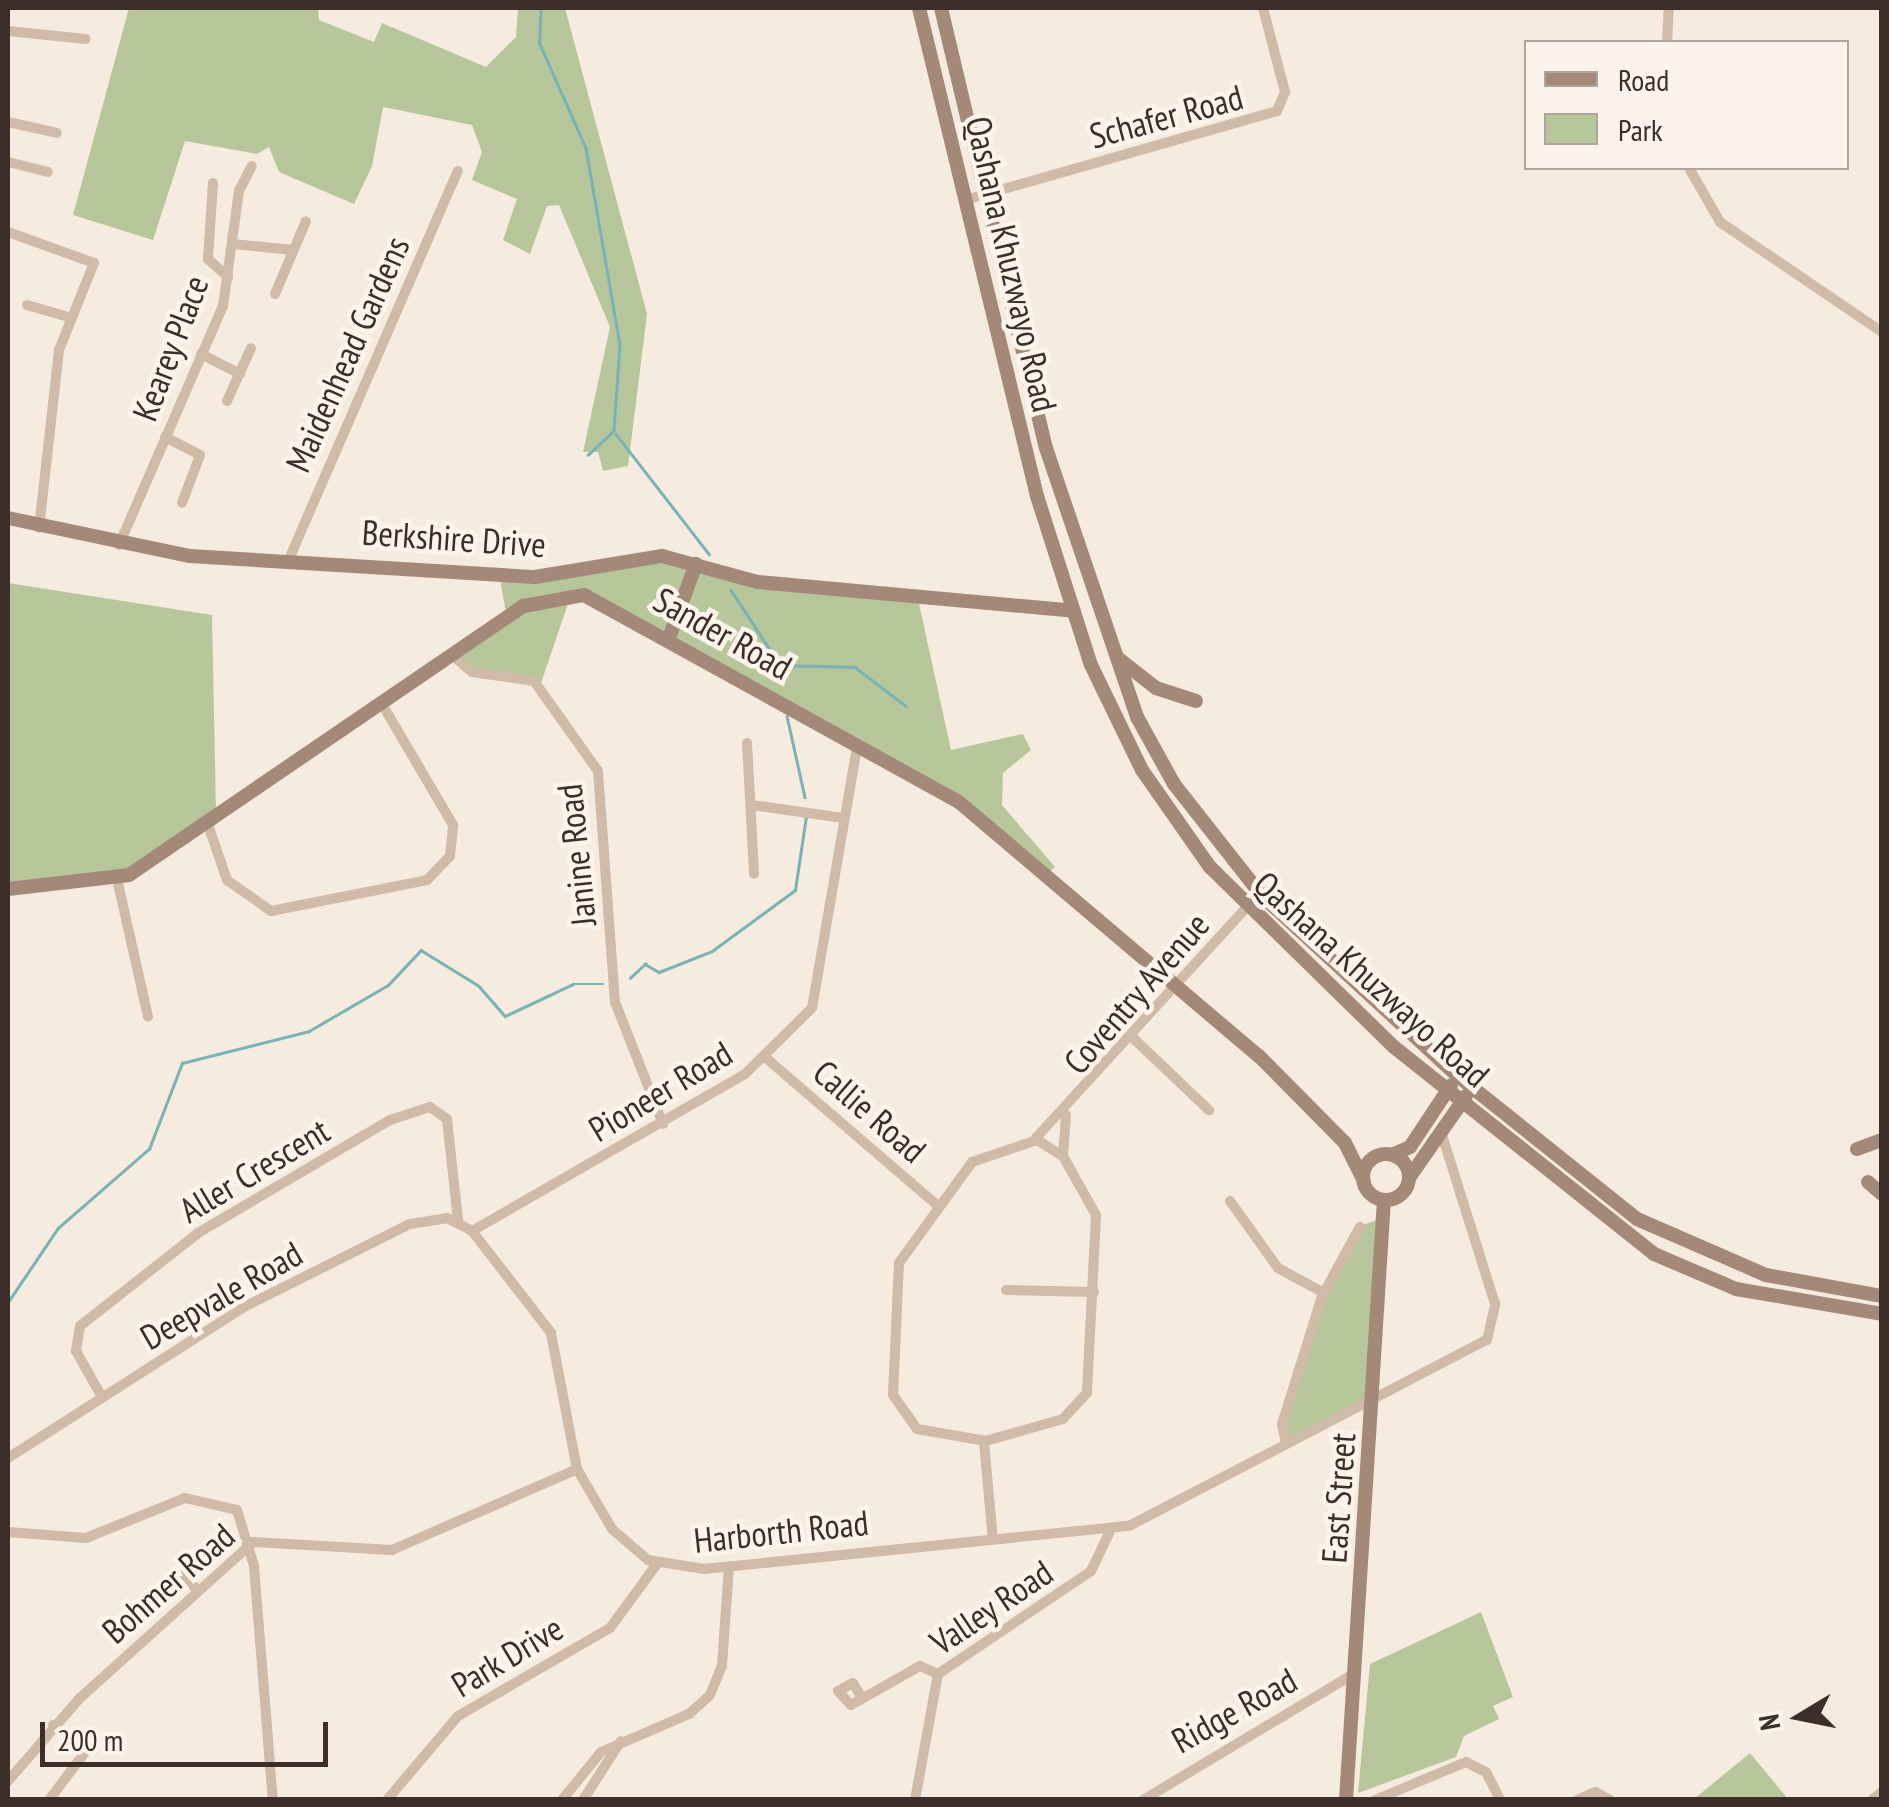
<!DOCTYPE html>
<html>
<head>
<meta charset="utf-8">
<style>
	body { margin:0 }
	#map { position:relative; width:1889px; height:1807px; overflow:hidden; background:#f5ebde; font-family:"PT Sans Narrow",sans-serif }
	div>[style] { position:absolute }
	[style*='--x'] { left:calc(var(--x)*1px); top:calc(var(--y)*1px); width:calc(var(--w)*1px); rotate:calc(var(--a)*1deg) }
	.green>* { inset:0; background:#b8c79b }
	.stream>* { height:2.5px; margin:-1.25px; padding:0 1.25px; transform-origin:1.25px; border-radius:1.25px; background:#79b3b6 }
	.street>* { height:10px; margin:-5px; padding:0 5px; transform-origin:5px; border-radius:5px; background:#d0baa8 }
	.secondary>* { height:14px; margin:-7px; padding:0 7px; transform-origin:7px; border-radius:7px; background:#a48978 }
	.secondary>.ring { margin:-7px; padding:0; box-sizing:content-box; background:none; border:14px solid #a48978; border-radius:50% }
	span { translate:-50% -50%; white-space:nowrap; text-align:center; line-height:1.15; -webkit-text-stroke:9px #fcf4eb; paint-order:stroke }
	.street-label { font-size:35px; color:#3c2f29 }
	.frame { position:absolute; inset:0; border:10px solid #3c2f29; pointer-events:none }
	.legend { position:absolute; left:1524px; top:40px; width:325px; height:130px; box-sizing:border-box; background:#fcf4eb; border:2px solid #afa59d; margin:0; padding:12px 18px; list-style:none; font-size:30px; color:#3c2f29 }
	.legend li { display:flex; align-items:center; gap:20px; height:50px }
	.legend b { width:50px; border:2px solid #afa59d }
	.north { position:absolute; left:1749px; top:1667px; width:100px; height:100px; -webkit-text-stroke:8px #fcf4eb; paint-order:stroke; rotate:260deg; font-size:28px; font-weight:700; line-height:40px; text-align:center; color:#3c2f29 }
	.north::after { content:''; display:block; margin:auto; width:35px; height:45px; background:#3c2f29; clip-path:polygon(50% 0,100% 100%,50% 72%,0 100%) }
	.scale { position:absolute; left:40px; top:1722px; width:288px; height:45px; box-sizing:border-box; border:5px solid #3c2f29; border-top:0; padding-left:12px; font-size:30px; line-height:35px; white-space:nowrap; color:#3c2f29; -webkit-text-stroke:8px #fcf4eb; paint-order:stroke }
</style>
</head>
<body>
<div id="map">
	<div class="green">
		<div style="clip-path:polygon(129px 8px,318px 8px,319px 20px,374px 42px,382px 23px,486px 67px,516px 37px,518px 8px,565px 8px,647px 314px,628px 466px,603px 471px,598px 452px,583px 452px,610px 327px,559px 205px,547px 206px,530px 254px,503px 240px,517px 199px,472px 180px,482px 152px,472px 125px,383px 107px,372px 166px,354px 204px,279px 172px,269px 147px,257px 154px,185px 141px,153px 240px,73px 215px)"></div>
		<div style="clip-path:polygon(633px 557px,918px 599px,951px 750px,1023px 734px,1031px 750px,1003px 773px,1002px 805px,1055px 867px,1044px 876px,982px 820px,571px 595px,540px 686px,473px 671px,453px 656px,507px 618px,499px 574px,534px 576px)"></div>
		<div style="clip-path:polygon(8px 583px,212px 615px,216px 813px,143px 867px,8px 890px)"></div>
		<div style="clip-path:polygon(1383px 1218px,1375px 1399px,1287px 1444px,1281px 1432px,1324px 1292px,1360px 1226px)"></div>
		<div style="clip-path:polygon(1481px 1612px,1513px 1697px,1493px 1706px,1499px 1719px,1464px 1736px,1456px 1757px,1358px 1793px,1370px 1664px)"></div>
		<div style="clip-path:polygon(1750px 1753px,1788px 1799px,1694px 1799px)"></div>
	</div>
	<div class="stream">
		<div style="--x:541;--y:8;--w:36;--a:92"></div>
		<div style="--x:540;--y:44;--w:114;--a:66.1"></div>
		<div style="--x:586;--y:148;--w:200;--a:80.2"></div>
		<div style="--x:620;--y:345;--w:86;--a:94"></div>
		<div style="--x:614;--y:431;--w:35;--a:137"></div>
		<div style="--x:616;--y:434;--w:152;--a:52.2"></div>
		<div style="--x:731;--y:590;--w:90;--a:56.8"></div>
		<div style="--x:780;--y:665;--w:75;--a:1.5"></div>
		<div style="--x:855;--y:667;--w:64;--a:37.4"></div>
		<div style="--x:781;--y:667;--w:13;--a:86"></div>
		<div style="--x:787;--y:716;--w:83;--a:77.5"></div>
		<div style="--x:630;--y:978;--w:21;--a:-43"></div>
		<div style="--x:645;--y:964;--w:16;--a:30"></div>
		<div style="--x:659;--y:972;--w:57;--a:-21.6"></div>
		<div style="--x:712;--y:951;--w:103;--a:-36.3"></div>
		<div style="--x:795;--y:890;--w:75;--a:-81.5"></div>
		<div style="--x:8;--y:1302;--w:89;--a:-56"></div>
		<div style="--x:58;--y:1228;--w:121;--a:-41"></div>
		<div style="--x:149;--y:1149;--w:92;--a:-69"></div>
		<div style="--x:182;--y:1063;--w:131;--a:-14.1"></div>
		<div style="--x:309;--y:1031;--w:91;--a:-30.2"></div>
		<div style="--x:388;--y:985;--w:48;--a:-46.7"></div>
		<div style="--x:421;--y:950;--w:68;--a:31.8"></div>
		<div style="--x:479;--y:986;--w:40;--a:49"></div>
		<div style="--x:505;--y:1016;--w:75;--a:-25.2"></div>
		<div style="--x:573;--y:984;--w:30;--a:0"></div>
	</div>
	<div class="street">
		<div style="--x:8;--y:31;--w:78;--a:5.9"></div>
		<div style="--x:1667;--y:42;--w:34;--a:-87"></div>
		<div style="--x:8;--y:122;--w:50;--a:12.7"></div>
		<div style="--x:8;--y:162;--w:41;--a:14"></div>
		<div style="--x:1689;--y:168;--w:62;--a:60.1"></div>
		<div style="--x:1720;--y:222;--w:196;--a:34.2"></div>
		<div style="--x:213;--y:183;--w:76;--a:93.8"></div>
		<div style="--x:208;--y:259;--w:27;--a:42"></div>
		<div style="--x:965;--y:200;--w:324;--a:-15.9"></div>
		<div style="--x:1277;--y:111;--w:21;--a:-67"></div>
		<div style="--x:1285;--y:92;--w:87;--a:-104.7"></div>
		<div style="--x:8;--y:232;--w:91;--a:19.8"></div>
		<div style="--x:94;--y:263;--w:94;--a:111.9"></div>
		<div style="--x:59;--y:350;--w:179;--a:96.4"></div>
		<div style="--x:233;--y:244;--w:60;--a:5.7"></div>
		<div style="--x:275;--y:294;--w:79;--a:-67"></div>
		<div style="--x:27;--y:305;--w:43;--a:16.3"></div>
		<div style="--x:201;--y:354;--w:44;--a:27.1"></div>
		<div style="--x:227;--y:401;--w:58;--a:-65.6"></div>
		<div style="--x:165;--y:437;--w:39;--a:27"></div>
		<div style="--x:200;--y:455;--w:51;--a:110.6"></div>
		<div style="--x:119;--y:545;--w:261;--a:-66.5"></div>
		<div style="--x:223;--y:306;--w:116;--a:-82.1"></div>
		<div style="--x:239;--y:191;--w:28;--a:-63"></div>
		<div style="--x:289;--y:559;--w:423;--a:-66.5"></div>
		<div style="--x:453;--y:656;--w:25;--a:40"></div>
		<div style="--x:472;--y:672;--w:63;--a:8.3"></div>
		<div style="--x:534;--y:681;--w:110;--a:54.6"></div>
		<div style="--x:598;--y:771;--w:232;--a:85.8"></div>
		<div style="--x:615;--y:1002;--w:131;--a:68.5"></div>
		<div style="--x:747;--y:743;--w:131;--a:86.9"></div>
		<div style="--x:752;--y:805;--w:92;--a:8.1"></div>
		<div style="--x:206;--y:819;--w:65;--a:71"></div>
		<div style="--x:227;--y:880;--w:54;--a:35.2"></div>
		<div style="--x:271;--y:911;--w:159;--a:-11.2"></div>
		<div style="--x:427;--y:880;--w:33;--a:-46"></div>
		<div style="--x:450;--y:856;--w:31;--a:-84"></div>
		<div style="--x:453;--y:825;--w:140;--a:-120.4"></div>
		<div style="--x:117;--y:879;--w:141;--a:77.3"></div>
		<div style="--x:1133;--y:1038;--w:105;--a:43.5"></div>
		<div style="--x:766;--y:1058;--w:227;--a:40.7"></div>
		<div style="--x:1035;--y:1139;--w:313;--a:-47.6"></div>
		<div style="--x:1037;--y:1140;--w:31;--a:32"></div>
		<div style="--x:1063;--y:1156;--w:68;--a:60.8"></div>
		<div style="--x:1096;--y:1215;--w:178;--a:92.9"></div>
		<div style="--x:1087;--y:1393;--w:35;--a:133"></div>
		<div style="--x:1063;--y:1419;--w:80;--a:164.1"></div>
		<div style="--x:986;--y:1441;--w:70;--a:-170.1"></div>
		<div style="--x:917;--y:1429;--w:42;--a:-125.2"></div>
		<div style="--x:893;--y:1395;--w:132;--a:-87.4"></div>
		<div style="--x:899;--y:1263;--w:125;--a:-54.1"></div>
		<div style="--x:972;--y:1162;--w:69;--a:-18.7"></div>
		<div style="--x:1063;--y:1156;--w:41;--a:-85.8"></div>
		<div style="--x:1230;--y:1201;--w:82;--a:54.4"></div>
		<div style="--x:1278;--y:1268;--w:52;--a:28.5"></div>
		<div style="--x:472;--y:1231;--w:315;--a:-29.9"></div>
		<div style="--x:745;--y:1074;--w:94;--a:-44.6"></div>
		<div style="--x:812;--y:1008;--w:271;--a:-80.2"></div>
		<div style="--x:1006;--y:1290;--w:88;--a:1.3"></div>
		<div style="--x:102;--y:1397;--w:53;--a:-119.5"></div>
		<div style="--x:76;--y:1351;--w:25;--a:-81"></div>
		<div style="--x:80;--y:1326;--w:150;--a:-38.2"></div>
		<div style="--x:198;--y:1233;--w:223;--a:-30.5"></div>
		<div style="--x:390;--y:1120;--w:42;--a:-18"></div>
		<div style="--x:430;--y:1107;--w:21;--a:35"></div>
		<div style="--x:447;--y:1119;--w:103;--a:83.8"></div>
		<div style="--x:984;--y:1442;--w:98;--a:84.8"></div>
		<div style="--x:1286;--y:1443;--w:19;--a:-102"></div>
		<div style="--x:1282;--y:1424;--w:134;--a:-72.6"></div>
		<div style="--x:1322;--y:1296;--w:79;--a:-61.2"></div>
		<div style="--x:8;--y:1458;--w:282;--a:-32.6"></div>
		<div style="--x:246;--y:1306;--w:183;--a:-26.6"></div>
		<div style="--x:410;--y:1224;--w:37;--a:-9"></div>
		<div style="--x:447;--y:1218;--w:28;--a:27"></div>
		<div style="--x:472;--y:1231;--w:129;--a:52.2"></div>
		<div style="--x:551;--y:1333;--w:138;--a:79.2"></div>
		<div style="--x:577;--y:1469;--w:69;--a:59.7"></div>
		<div style="--x:612;--y:1529;--w:48;--a:40.7"></div>
		<div style="--x:648;--y:1560;--w:57;--a:9.1"></div>
		<div style="--x:704;--y:1569;--w:427;--a:-5.8"></div>
		<div style="--x:1129;--y:1526;--w:403;--a:-27.5"></div>
		<div style="--x:1487;--y:1340;--w:37;--a:-77"></div>
		<div style="--x:1495;--y:1304;--w:180;--a:-107.4"></div>
		<div style="--x:8;--y:1532;--w:78;--a:4.4"></div>
		<div style="--x:86;--y:1538;--w:107;--a:-22"></div>
		<div style="--x:185;--y:1498;--w:53;--a:13"></div>
		<div style="--x:237;--y:1510;--w:59;--a:73.1"></div>
		<div style="--x:254;--y:1566;--w:235;--a:85.4"></div>
		<div style="--x:184;--y:1575;--w:20;--a:49"></div>
		<div style="--x:861;--y:1696;--w:15;--a:-122"></div>
		<div style="--x:853;--y:1683;--w:17;--a:152"></div>
		<div style="--x:838;--y:1691;--w:19;--a:47"></div>
		<div style="--x:851;--y:1705;--w:79;--a:-29.5"></div>
		<div style="--x:920;--y:1666;--w:20;--a:24"></div>
		<div style="--x:8;--y:1781;--w:110;--a:-49.1"></div>
		<div style="--x:80;--y:1698;--w:233;--a:-42"></div>
		<div style="--x:253;--y:1542;--w:139;--a:3.3"></div>
		<div style="--x:392;--y:1550;--w:202;--a:-23.6"></div>
		<div style="--x:49;--y:1800;--w:61;--a:-52.9"></div>
		<div style="--x:86;--y:1751;--w:42;--a:-141.8"></div>
		<div style="--x:387;--y:1800;--w:110;--a:-49.8"></div>
		<div style="--x:458;--y:1716;--w:176;--a:-30.1"></div>
		<div style="--x:610;--y:1628;--w:79;--a:-53.7"></div>
		<div style="--x:562;--y:1800;--w:62;--a:-50.9"></div>
		<div style="--x:601;--y:1752;--w:96;--a:-23.4"></div>
		<div style="--x:689;--y:1714;--w:28;--a:-42"></div>
		<div style="--x:710;--y:1695;--w:31;--a:-68"></div>
		<div style="--x:722;--y:1666;--w:100;--a:-86"></div>
		<div style="--x:583;--y:1800;--w:70;--a:-57.2"></div>
		<div style="--x:915;--y:1800;--w:128;--a:-79.7"></div>
		<div style="--x:938;--y:1674;--w:184;--a:-33.9"></div>
		<div style="--x:1091;--y:1571;--w:47;--a:-64.5"></div>
		<div style="--x:1143;--y:1800;--w:247;--a:-30.9"></div>
		<div style="--x:1375;--y:1800;--w:99;--a:-22.7"></div>
		<div style="--x:1466;--y:1762;--w:22;--a:27"></div>
		<div style="--x:1486;--y:1772;--w:31;--a:63"></div>
		<div style="--x:1577;--y:1800;--w:20;--a:-24"></div>
		<div style="--x:1595;--y:1792;--w:17;--a:28"></div>
		<div style="--x:1872;--y:1800;--w:13;--a:-39"></div>
	</div>
	<div class="secondary">
		<div style="--x:919;--y:8;--w:502;--a:76.41"></div>
		<div style="--x:1037;--y:496;--w:177;--a:72.3"></div>
		<div style="--x:1091;--y:665;--w:117;--a:64.1"></div>
		<div style="--x:1142;--y:770;--w:118;--a:55"></div>
		<div style="--x:1210;--y:867;--w:257;--a:44.4"></div>
		<div style="--x:1394;--y:1047;--w:332;--a:38.5"></div>
		<div style="--x:1654;--y:1254;--w:89;--a:23.1"></div>
		<div style="--x:1736;--y:1289;--w:148;--a:9.7"></div>
		<div style="--x:941;--y:8;--w:452;--a:76.6"></div>
		<div style="--x:1046;--y:448;--w:284;--a:71.3"></div>
		<div style="--x:1137;--y:717;--w:77;--a:61.1"></div>
		<div style="--x:1174;--y:784;--w:142;--a:51.8"></div>
		<div style="--x:1262;--y:896;--w:266;--a:42.6"></div>
		<div style="--x:1458;--y:1076;--w:229;--a:38.6"></div>
		<div style="--x:1637;--y:1219;--w:141;--a:23.5"></div>
		<div style="--x:1766;--y:1275;--w:118;--a:10.3"></div>
		<div style="--x:8;--y:518;--w:186;--a:11.8"></div>
		<div style="--x:190;--y:556;--w:346;--a:3.5"></div>
		<div style="--x:535;--y:577;--w:129;--a:-9.4"></div>
		<div style="--x:662;--y:556;--w:99;--a:15.2"></div>
		<div style="--x:758;--y:582;--w:317;--a:5.2"></div>
		<div style="--x:669;--y:638;--w:79;--a:-70"></div>
		<div style="--x:1119;--y:659;--w:47;--a:38.1"></div>
		<div style="--x:1156;--y:688;--w:42;--a:18"></div>
		<div style="--x:8;--y:889;--w:122;--a:-6.6"></div>
		<div style="--x:129;--y:875;--w:478;--a:-34.3"></div>
		<div style="--x:524;--y:606;--w:61;--a:-10.4"></div>
		<div style="--x:584;--y:595;--w:428;--a:28.9"></div>
		<div style="--x:959;--y:802;--w:393;--a:40.3"></div>
		<div style="--x:1259;--y:1056;--w:122;--a:45.3"></div>
		<div style="--x:1345;--y:1143;--w:42;--a:63.4"></div>
		<div style="--x:1857;--y:1149;--w:27;--a:-20"></div>
		<div class="ring" style="left:1363px;top:1154px;width:32px;height:32px"></div>
		<div style="--x:1392;--y:1155;--w:20;--a:-24"></div>
		<div style="--x:1410;--y:1147;--w:74;--a:-56.5"></div>
		<div style="--x:1409;--y:1178;--w:100;--a:-55.2"></div>
		<div style="--x:1868;--y:1182;--w:18;--a:41"></div>
		<div style="--x:1346;--y:1800;--w:601;--a:-86.38"></div>
	</div>
	<div class="street-label">
		<span style="left:1166px;top:116px;rotate:-15deg">Schafer Road</span>
		<span style="left:1012px;top:264px;rotate:77deg">Qashana Khuzwayo Road</span>
		<span style="left:170px;top:348px;rotate:-69deg">Kearey Place</span>
		<span style="left:347px;top:354px;rotate:-66deg">Maidenhead Gardens</span>
		<span style="left:454px;top:538px;rotate:4deg">Berkshire Drive</span>
		<span style="left:723px;top:633px;rotate:29deg">Sander Road</span>
		<span style="left:576px;top:855px;rotate:-96deg">Janine Road</span>
		<span style="left:1372px;top:979px;rotate:42deg">Qashana Khuzwayo Road</span>
		<span style="left:1136px;top:993px;rotate:-49deg">Coventry Avenue</span>
		<span style="left:660px;top:1091px;rotate:-31deg">Pioneer Road</span>
		<span style="left:870px;top:1111px;rotate:41deg">Callie Road</span>
		<span style="left:254px;top:1170px;rotate:-31deg">Aller Crescent</span>
		<span style="left:221px;top:1295px;rotate:-30deg">Deepvale Road</span>
		<span style="left:1338px;top:1498px;rotate:-86deg">East Street</span>
		<span style="left:781px;top:1531px;rotate:-6deg">Harborth Road</span>
		<span style="left:168px;top:1583px;rotate:-41deg">Bohmer Road</span>
		<span style="left:991px;top:1607px;rotate:-34deg">Valley Road</span>
		<span style="left:507px;top:1656px;rotate:-31deg">Park Drive</span>
		<span style="left:1234px;top:1710px;rotate:-29deg">Ridge Road</span>
	</div>
	<div class="frame"></div>
	<ul class="legend">
	<li><b style="height:12px;background:#a48978"></b>Road</li>
	<li><b style="height:28px;background:#b8c79b"></b>Park</li>
	</ul>
	<div class="north">N</div>
	<div class="scale">200 m</div>
</div>
</body>
</html>
